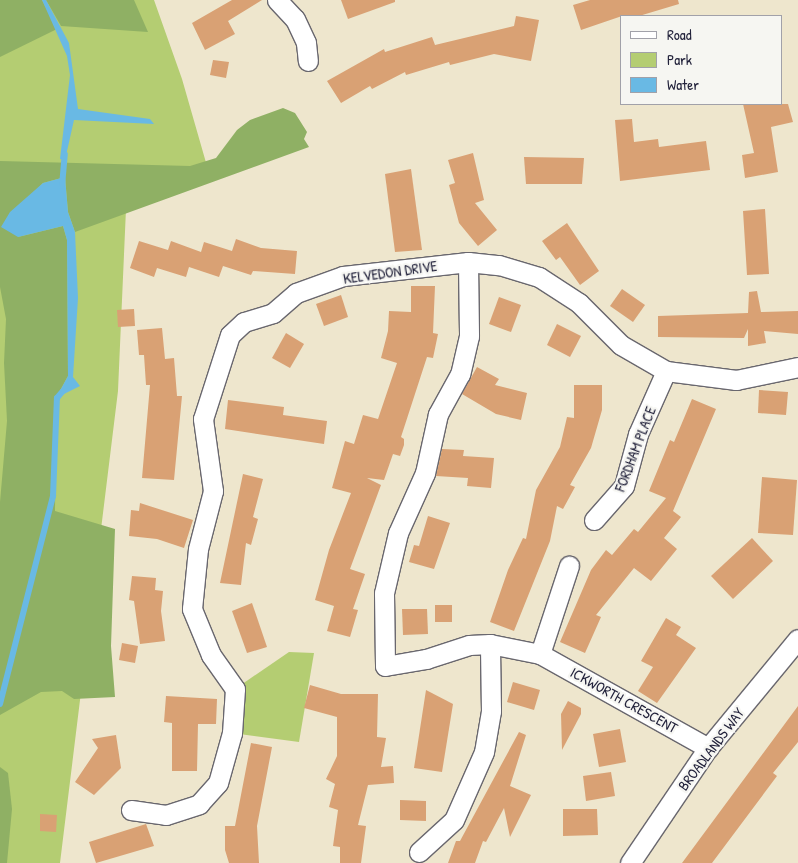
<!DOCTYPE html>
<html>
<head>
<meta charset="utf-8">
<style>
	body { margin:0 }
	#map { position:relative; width:798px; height:863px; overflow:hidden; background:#eee6cd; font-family:"Patrick Hand",sans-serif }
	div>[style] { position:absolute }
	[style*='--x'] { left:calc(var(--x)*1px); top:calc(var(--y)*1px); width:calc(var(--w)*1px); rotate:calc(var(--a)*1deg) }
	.green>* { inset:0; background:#b4cd72 }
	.forest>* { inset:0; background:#8fb064 }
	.water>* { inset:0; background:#69b9e4 }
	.stream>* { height:6px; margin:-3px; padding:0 3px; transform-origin:3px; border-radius:3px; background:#69b9e4 }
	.building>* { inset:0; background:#d9a174 }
	.roads { filter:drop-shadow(1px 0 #69676e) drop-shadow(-1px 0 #69676e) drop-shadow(0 1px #69676e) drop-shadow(0 -1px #69676e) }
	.minor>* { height:19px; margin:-9.5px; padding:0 9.5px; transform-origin:9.5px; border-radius:9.5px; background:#fff }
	span { translate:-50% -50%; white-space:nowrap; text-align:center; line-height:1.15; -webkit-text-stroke:4.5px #f6f6f2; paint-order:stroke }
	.street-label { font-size:15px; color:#22223b }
	.legend { position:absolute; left:620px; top:15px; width:162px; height:90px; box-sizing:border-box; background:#f6f6f2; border:1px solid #a1a1a9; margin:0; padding:6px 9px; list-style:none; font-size:15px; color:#22223b }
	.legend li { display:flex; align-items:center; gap:10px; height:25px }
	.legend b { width:25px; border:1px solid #a1a1a9 }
</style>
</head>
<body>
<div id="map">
	<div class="green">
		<div style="clip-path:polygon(0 0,154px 0,182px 79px,211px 180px,126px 209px,118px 391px,60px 863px,0 863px)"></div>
		<div style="clip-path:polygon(289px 652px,314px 653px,299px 742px,232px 733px,235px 689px)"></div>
	</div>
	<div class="forest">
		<div style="clip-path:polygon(0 0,42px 0,57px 29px,0 57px)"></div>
		<div style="clip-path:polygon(46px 0,134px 0,148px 32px,61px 26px)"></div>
		<div style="clip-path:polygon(283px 108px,295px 113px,307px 132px,304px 139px,309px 147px,75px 232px,68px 212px,65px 177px,43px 183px,29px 197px,18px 237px,63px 226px,67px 240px,68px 376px,56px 398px,55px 511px,115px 529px,111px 646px,115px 697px,74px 699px,62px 691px,41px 692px,0 715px,0 502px,7px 421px,4px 363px,6px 319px,0 287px,0 161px,190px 166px,216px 158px,237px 130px,250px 120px)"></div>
		<div style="clip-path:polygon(0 767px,8px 773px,12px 809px,7px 863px,0 863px)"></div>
	</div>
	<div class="water">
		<div style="clip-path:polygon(42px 0,46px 0,69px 43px,78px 109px,150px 119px,154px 124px,74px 120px,65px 160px,60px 159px,70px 75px,67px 56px)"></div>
		<div style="clip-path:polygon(65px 177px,68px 212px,75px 232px,78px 298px,73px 377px,80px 386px,56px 398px,68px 376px,67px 240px,63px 226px,18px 237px,1px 227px,10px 212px,43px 183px)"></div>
	</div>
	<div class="stream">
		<div style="--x:62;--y:186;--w:32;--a:-85"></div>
		<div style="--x:0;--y:704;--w:215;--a:-75.7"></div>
		<div style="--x:53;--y:496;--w:98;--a:-87.7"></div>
		<div style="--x:57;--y:398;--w:8;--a:-50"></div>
	</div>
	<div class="building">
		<div style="clip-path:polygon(232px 0,262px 0,228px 21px,235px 34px,205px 50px,192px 23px)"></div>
		<div style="clip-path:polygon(341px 0,395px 0,395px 2px,348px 19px)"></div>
		<div style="clip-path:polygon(590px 0,678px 0,679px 4px,639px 16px,622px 16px,581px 30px,573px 5px)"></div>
		<div style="clip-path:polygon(516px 16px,539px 20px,531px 61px,494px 54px,450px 65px,449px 62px,406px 75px,405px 72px,372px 89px,370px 86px,341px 103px,327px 81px,384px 49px,385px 52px,432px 37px,435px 45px,514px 26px)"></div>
		<div style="clip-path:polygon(213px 60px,229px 62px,226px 78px,210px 75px)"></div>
		<div style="clip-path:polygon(743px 104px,788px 104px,793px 122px,771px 127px,778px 172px,745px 178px,742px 155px,754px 153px)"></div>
		<div style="clip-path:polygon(632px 119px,634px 142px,658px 139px,659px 147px,706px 141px,710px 170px,620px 181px,615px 120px)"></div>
		<div style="clip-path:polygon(473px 153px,484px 200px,475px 203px,497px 230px,478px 246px,459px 223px,449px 185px,455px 183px,448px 160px)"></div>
		<div style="clip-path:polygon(524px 157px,584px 158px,582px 184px,526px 184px)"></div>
		<div style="clip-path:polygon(411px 169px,422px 250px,395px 252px,385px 174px)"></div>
		<div style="clip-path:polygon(765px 209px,769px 274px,747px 275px,743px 211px)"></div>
		<div style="clip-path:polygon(567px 223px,599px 271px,580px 285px,560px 257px,556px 260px,542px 241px)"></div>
		<div style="clip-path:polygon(236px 239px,261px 248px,297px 251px,295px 274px,253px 271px,251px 275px,223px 266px,219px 277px,189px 267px,186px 277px,157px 268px,154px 277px,130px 268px,139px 241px,168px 250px,171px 241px,201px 252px,204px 242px,232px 251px)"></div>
		<div style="clip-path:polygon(411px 286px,435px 286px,433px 333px,438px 334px,433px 358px,427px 357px,401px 437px,404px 439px,404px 445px,400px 456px,393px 454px,384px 480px,367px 478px,381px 485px,350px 569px,365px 574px,353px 609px,358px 610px,350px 637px,327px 631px,334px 606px,315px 600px,329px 550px,351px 493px,332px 488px,345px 441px,354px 444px,363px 415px,378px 419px,397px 363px,381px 358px,388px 331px,389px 311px,411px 312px)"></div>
		<div style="clip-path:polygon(622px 289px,645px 305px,633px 322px,610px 306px)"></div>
		<div style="clip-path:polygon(757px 291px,761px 312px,798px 311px,798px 334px,764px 331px,766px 343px,748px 346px,748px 329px,744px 338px,658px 337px,658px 316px,748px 313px,749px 292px)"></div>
		<div style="clip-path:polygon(341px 295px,348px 317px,324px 326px,316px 304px)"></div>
		<div style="clip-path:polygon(499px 297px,521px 305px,511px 332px,489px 324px)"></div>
		<div style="clip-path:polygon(134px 309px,135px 326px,118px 327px,117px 310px)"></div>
		<div style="clip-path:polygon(557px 324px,581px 336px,570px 357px,547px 345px)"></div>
		<div style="clip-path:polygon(162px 328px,165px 359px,174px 358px,177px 396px,182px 396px,174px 480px,142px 478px,150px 385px,146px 385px,144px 355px,139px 355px,137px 330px)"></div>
		<div style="clip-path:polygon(286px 333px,304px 344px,290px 368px,272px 358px)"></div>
		<div style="clip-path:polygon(477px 367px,499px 379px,495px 385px,527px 393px,521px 420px,496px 414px,462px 394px)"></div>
		<div style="clip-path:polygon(574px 385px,602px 385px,602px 410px,591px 448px,570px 485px,575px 487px,563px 509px,557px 506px,550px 541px,514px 631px,490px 622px,508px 570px,523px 538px,526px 539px,536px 490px,560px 447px,567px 417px,574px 418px)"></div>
		<div style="clip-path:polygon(759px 390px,788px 392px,786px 415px,758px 413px)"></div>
		<div style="clip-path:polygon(692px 399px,716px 409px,673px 511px,681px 517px,664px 538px,677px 549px,651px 581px,634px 568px,596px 615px,601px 617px,585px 653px,560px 642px,591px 570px,606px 550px,612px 555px,634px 529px,638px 532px,666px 498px,649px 491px,670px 440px,674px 442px)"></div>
		<div style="clip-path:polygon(228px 400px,284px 407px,283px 415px,327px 421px,324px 444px,225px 429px)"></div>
		<div style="clip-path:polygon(442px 449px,464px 450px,463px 456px,494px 458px,491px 488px,467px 486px,468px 478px,436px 476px)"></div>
		<div style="clip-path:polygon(243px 474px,263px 479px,253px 517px,258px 519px,251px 545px,246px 543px,241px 585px,220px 583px)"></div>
		<div style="clip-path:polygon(762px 477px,797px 480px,793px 535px,758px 533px)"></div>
		<div style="clip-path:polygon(140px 503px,193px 520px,184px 548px,157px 539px,129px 536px,131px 510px,139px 511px)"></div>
		<div style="clip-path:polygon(428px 516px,450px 523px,434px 569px,409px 562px,414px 545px,419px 546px)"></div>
		<div style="clip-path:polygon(752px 538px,773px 561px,733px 599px,711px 576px)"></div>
		<div style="clip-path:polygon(132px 576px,156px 578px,155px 590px,163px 591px,161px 611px,165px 641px,140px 644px,134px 601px,129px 600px)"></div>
		<div style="clip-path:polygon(252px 603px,267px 647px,247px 653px,232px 611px)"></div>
		<div style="clip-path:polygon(435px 605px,452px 605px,452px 622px,435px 622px)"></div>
		<div style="clip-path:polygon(402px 609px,427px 609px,428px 634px,403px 635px)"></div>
		<div style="clip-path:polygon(666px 618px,681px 627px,676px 635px,696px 648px,657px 703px,638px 691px,653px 667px,641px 661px)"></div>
		<div style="clip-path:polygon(122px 643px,138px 646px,135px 663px,119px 660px)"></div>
		<div style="clip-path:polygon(513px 682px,540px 690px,534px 710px,507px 702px)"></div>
		<div style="clip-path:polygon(310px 685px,341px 694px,378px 694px,377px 737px,386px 738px,381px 767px,393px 766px,394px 783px,368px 785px,358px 825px,366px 826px,361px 863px,340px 863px,340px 847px,333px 846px,338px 810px,329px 807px,335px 784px,326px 779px,337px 756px,337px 717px,304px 708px)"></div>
		<div style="clip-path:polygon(426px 690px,453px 704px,442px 772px,414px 768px)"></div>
		<div style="clip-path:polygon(166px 696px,217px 699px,216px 724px,198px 724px,197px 771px,172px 771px,172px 723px,164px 722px)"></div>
		<div style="clip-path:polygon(568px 701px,581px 708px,581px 714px,562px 750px,561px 714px)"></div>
		<div style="clip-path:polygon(798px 706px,798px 742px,773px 773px,777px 776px,712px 863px,682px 863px)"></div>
		<div style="clip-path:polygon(620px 729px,626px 762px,599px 767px,593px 734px)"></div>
		<div style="clip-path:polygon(519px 732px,526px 735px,510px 786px,531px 795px,510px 837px,504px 808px,486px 842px,483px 841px,475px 863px,448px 863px,456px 841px,460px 841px)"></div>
		<div style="clip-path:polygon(116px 735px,121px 768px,94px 795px,75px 782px,98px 748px,92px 739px)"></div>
		<div style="clip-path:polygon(251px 743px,272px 747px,257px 826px,259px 863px,229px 863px,225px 850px,225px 826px,235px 826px)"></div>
		<div style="clip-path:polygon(611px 772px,615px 796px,586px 801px,583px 776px)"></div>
		<div style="clip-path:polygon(400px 800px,426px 801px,426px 821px,400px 820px)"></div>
		<div style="clip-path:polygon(563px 809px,597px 809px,598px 835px,563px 836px)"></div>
		<div style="clip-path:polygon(40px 814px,57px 815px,56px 832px,40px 831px)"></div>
		<div style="clip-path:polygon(146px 824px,154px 846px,96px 863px,89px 842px)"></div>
	</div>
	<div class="roads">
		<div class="minor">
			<div style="--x:277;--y:0;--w:26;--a:47"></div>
			<div style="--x:295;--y:19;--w:26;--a:65"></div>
			<div style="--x:306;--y:43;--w:18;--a:84"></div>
			<div style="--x:468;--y:262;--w:74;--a:89.2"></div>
			<div style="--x:469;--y:336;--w:39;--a:103"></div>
			<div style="--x:460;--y:374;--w:46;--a:118.8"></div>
			<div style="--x:438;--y:414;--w:60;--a:102.4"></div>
			<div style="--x:425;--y:473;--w:66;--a:114.2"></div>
			<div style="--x:398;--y:533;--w:62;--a:103.1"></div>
			<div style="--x:384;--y:593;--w:73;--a:89.2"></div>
			<div style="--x:385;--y:666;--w:42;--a:-9.7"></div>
			<div style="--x:426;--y:659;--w:45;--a:-18"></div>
			<div style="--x:469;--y:645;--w:21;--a:-3"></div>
			<div style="--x:490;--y:644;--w:51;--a:11.3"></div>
			<div style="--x:540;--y:654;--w:193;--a:29.2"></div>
			<div style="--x:594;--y:520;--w:45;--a:-48.6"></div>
			<div style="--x:624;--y:486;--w:54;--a:-74.9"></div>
			<div style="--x:638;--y:434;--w:69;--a:-66"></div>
			<div style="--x:540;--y:654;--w:93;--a:-71.8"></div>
			<div style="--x:131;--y:810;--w:35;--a:8"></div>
			<div style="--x:166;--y:815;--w:35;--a:-18"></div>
			<div style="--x:199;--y:804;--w:28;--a:-48"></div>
			<div style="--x:218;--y:783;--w:52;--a:-74.4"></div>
			<div style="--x:232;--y:733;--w:44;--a:-86.1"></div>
			<div style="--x:235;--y:689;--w:42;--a:-125.2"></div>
			<div style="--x:211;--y:655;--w:50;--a:-112.4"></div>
			<div style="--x:192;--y:609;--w:60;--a:-84.3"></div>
			<div style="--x:198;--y:549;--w:60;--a:-75.5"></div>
			<div style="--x:213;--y:491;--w:73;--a:-97.9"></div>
			<div style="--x:203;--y:419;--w:88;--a:-72.2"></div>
			<div style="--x:230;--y:335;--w:19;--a:-43"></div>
			<div style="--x:244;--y:322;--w:30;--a:-17"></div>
			<div style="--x:273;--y:313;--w:30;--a:-41"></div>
			<div style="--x:296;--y:293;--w:50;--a:-19.9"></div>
			<div style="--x:343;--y:276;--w:126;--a:-6.4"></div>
			<div style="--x:468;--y:262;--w:31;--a:6"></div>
			<div style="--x:499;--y:265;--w:42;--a:16.7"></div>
			<div style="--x:539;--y:277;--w:48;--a:33"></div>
			<div style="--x:579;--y:303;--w:59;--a:45"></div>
			<div style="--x:621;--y:345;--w:52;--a:30"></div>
			<div style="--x:666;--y:371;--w:71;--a:7.3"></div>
			<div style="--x:736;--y:380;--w:63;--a:-11.8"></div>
			<div style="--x:419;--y:852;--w:47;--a:-42.4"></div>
			<div style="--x:454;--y:820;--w:74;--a:-66.2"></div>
			<div style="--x:484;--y:752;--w:42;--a:-80.3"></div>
			<div style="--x:491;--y:711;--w:67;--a:-90.9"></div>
			<div style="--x:630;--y:863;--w:139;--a:-55.9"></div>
			<div style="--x:708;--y:748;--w:141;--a:-50.5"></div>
		</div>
	</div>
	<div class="street-label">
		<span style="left:390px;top:272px;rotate:-8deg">KELVEDON DRIVE</span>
		<span style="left:635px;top:449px;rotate:-69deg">FORDHAM PLACE</span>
		<span style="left:624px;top:700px;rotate:29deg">ICKWORTH CRESCENT</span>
		<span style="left:711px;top:749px;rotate:-53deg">BROADLANDS WAY</span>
	</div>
	<ul class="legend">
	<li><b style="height:6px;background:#fff"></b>Road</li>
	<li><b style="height:14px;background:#b4cd72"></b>Park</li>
	<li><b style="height:14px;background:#69b9e4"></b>Water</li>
	</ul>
</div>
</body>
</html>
